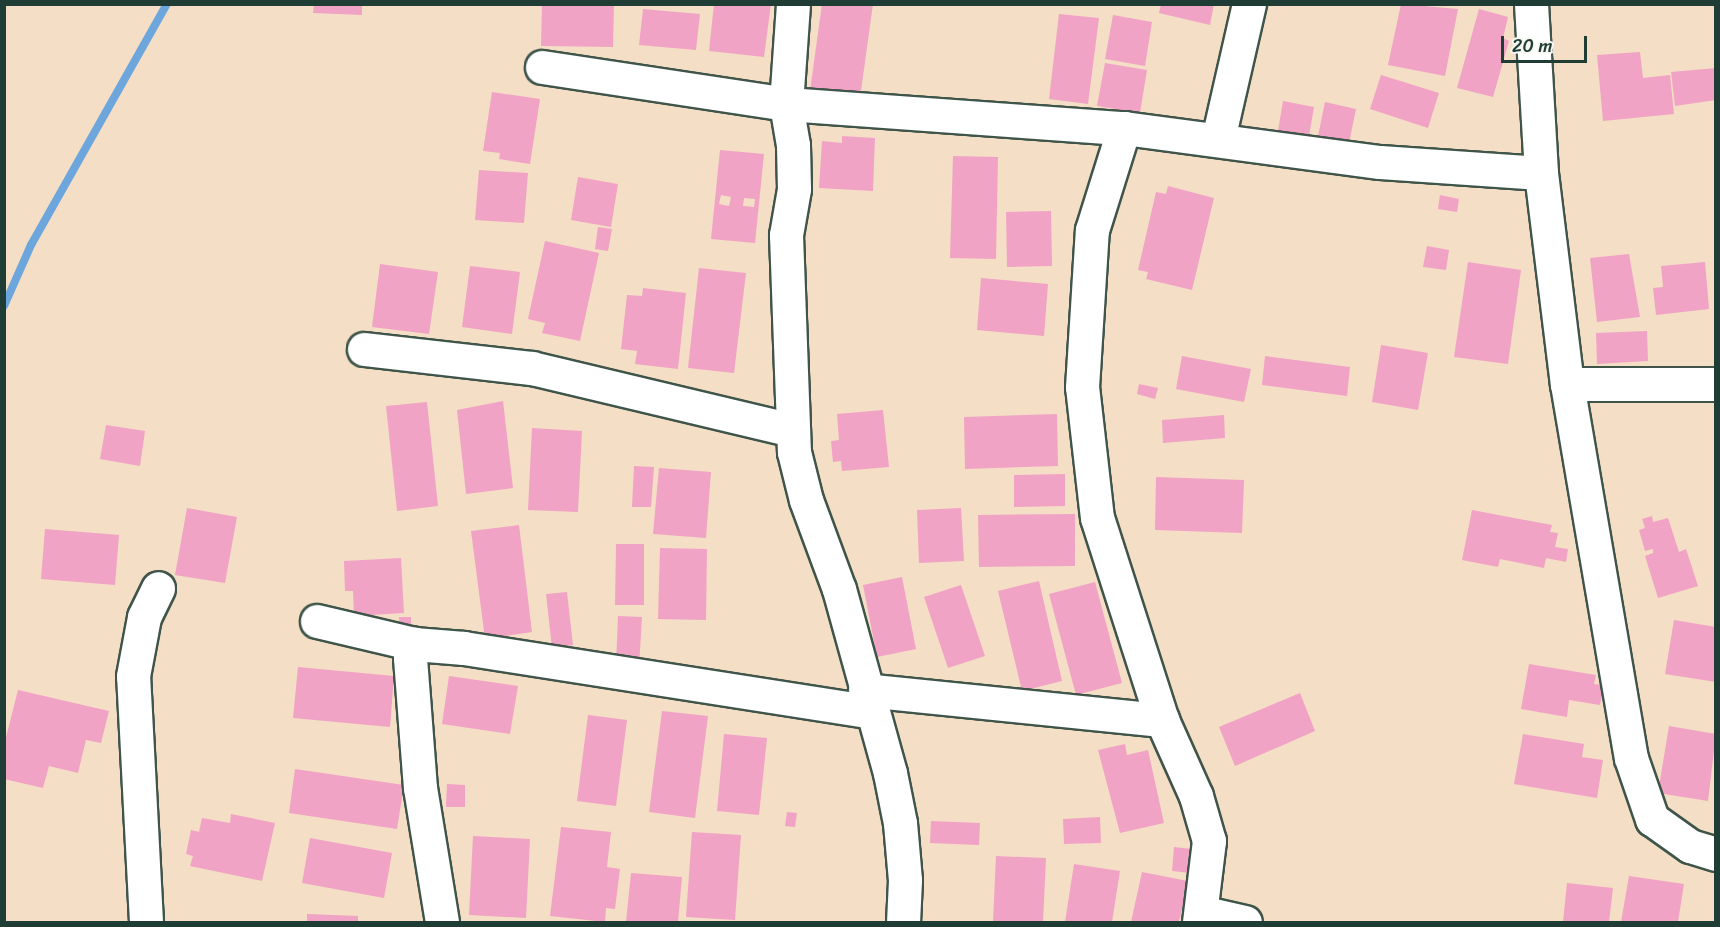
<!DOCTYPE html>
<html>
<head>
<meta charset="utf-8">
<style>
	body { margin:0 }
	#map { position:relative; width:1720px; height:927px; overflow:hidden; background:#f4dec5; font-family:Sriracha,sans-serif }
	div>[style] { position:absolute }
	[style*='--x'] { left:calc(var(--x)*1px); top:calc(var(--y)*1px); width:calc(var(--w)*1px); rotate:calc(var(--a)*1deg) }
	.stream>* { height:8px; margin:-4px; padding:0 4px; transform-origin:4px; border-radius:4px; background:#6da6dd }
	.building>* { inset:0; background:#f1a3c5 }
	.roads { filter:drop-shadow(2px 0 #3f554a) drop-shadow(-2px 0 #3f554a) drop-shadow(0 2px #3f554a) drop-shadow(0 -2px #3f554a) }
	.minor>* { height:33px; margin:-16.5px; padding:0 16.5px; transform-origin:16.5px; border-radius:16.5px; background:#fff }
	span { translate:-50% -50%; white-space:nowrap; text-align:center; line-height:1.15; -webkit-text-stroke:4.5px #f6f6f2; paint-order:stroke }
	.frame { position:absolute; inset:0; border:6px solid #1f3d34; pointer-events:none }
	.scale { position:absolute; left:1501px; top:36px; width:86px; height:27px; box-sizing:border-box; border:3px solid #1f3d34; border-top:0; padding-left:8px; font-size:18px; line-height:21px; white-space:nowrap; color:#1f3d34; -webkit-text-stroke:4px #f6f6f2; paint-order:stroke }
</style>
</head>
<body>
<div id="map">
	<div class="stream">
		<div style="--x:4;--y:306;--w:67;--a:-66.1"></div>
		<div style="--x:31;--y:245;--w:277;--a:-60.6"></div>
	</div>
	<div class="building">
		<div style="clip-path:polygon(314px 4px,362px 4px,362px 15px,313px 13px)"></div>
		<div style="clip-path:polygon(542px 4px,614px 4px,613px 47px,541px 46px)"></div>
		<div style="clip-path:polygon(714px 4px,771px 4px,764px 57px,709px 51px)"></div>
		<div style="clip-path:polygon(822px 4px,873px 4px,860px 98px,810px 91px)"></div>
		<div style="clip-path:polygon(1161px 4px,1214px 4px,1210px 25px,1159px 13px)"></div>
		<div style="clip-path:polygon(1401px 4px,1458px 9px,1445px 76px,1388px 65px)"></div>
		<div style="clip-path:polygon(643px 9px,700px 14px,696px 50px,639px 45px)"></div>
		<div style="clip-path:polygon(1479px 9px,1508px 17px,1503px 38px,1509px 41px,1493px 97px,1457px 88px)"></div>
		<div style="clip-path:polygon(1059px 14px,1099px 18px,1088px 104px,1049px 99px)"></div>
		<div style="clip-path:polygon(1113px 15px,1152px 22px,1145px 66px,1105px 59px)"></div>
		<div style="clip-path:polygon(1640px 52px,1643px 78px,1670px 75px,1674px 114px,1603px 121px,1597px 55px)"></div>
		<div style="clip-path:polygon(1105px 63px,1147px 70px,1140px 113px,1097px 106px)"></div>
		<div style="clip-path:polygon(1716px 68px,1716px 100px,1675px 106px,1671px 72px)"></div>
		<div style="clip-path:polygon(1381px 75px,1439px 93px,1428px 128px,1370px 109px)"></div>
		<div style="clip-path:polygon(492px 92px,540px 99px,530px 164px,499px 159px,500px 153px,483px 151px)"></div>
		<div style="clip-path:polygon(1283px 101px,1314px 107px,1308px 142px,1277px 137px)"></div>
		<div style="clip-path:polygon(1325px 102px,1356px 109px,1349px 143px,1318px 136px)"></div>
		<div style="clip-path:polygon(842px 136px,875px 138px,873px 191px,819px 188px,822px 141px,842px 143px)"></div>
		<div style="clip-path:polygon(evenodd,720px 150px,764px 154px,755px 243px,711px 239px,720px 150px,721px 195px,731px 197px,729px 206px,719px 204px,721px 195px,720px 150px,744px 198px,755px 199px,754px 207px,743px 206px,744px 198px)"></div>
		<div style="clip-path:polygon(953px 156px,998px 157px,996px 259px,950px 258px)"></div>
		<div style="clip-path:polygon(479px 170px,528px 173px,524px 223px,475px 220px)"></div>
		<div style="clip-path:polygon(578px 177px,618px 184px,611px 227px,571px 220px)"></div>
		<div style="clip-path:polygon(1168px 186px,1214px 198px,1192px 290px,1146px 279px,1148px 272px,1138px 270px,1156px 192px,1166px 194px)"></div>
		<div style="clip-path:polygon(1440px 195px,1459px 199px,1457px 212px,1438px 209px)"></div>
		<div style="clip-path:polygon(1051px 211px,1052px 266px,1007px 267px,1006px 212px)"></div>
		<div style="clip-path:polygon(598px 227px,612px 229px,608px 251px,595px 249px)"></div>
		<div style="clip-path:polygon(545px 241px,599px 253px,580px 341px,542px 333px,545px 323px,528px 319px)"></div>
		<div style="clip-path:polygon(1427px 246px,1449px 250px,1446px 270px,1423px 267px)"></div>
		<div style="clip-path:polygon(1629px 254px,1640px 317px,1597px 322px,1590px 258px)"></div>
		<div style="clip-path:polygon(1468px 262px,1521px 270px,1508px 364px,1454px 357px)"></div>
		<div style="clip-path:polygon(1705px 262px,1709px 309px,1656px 315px,1653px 288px,1663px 287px,1661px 266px)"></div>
		<div style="clip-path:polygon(380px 264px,438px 272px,429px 334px,372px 327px)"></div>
		<div style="clip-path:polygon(470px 266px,520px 272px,512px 334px,462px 327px)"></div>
		<div style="clip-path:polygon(699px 268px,746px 273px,734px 373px,688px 368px)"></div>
		<div style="clip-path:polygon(981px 278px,1048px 284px,1044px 336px,977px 330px)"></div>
		<div style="clip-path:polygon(643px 288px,686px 293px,678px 369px,635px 364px,637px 351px,621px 349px,627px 295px,642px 296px)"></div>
		<div style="clip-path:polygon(1647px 331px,1648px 361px,1597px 364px,1596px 333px)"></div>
		<div style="clip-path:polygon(1381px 345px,1428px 353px,1418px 410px,1372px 402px)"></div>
		<div style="clip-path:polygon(1182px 356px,1251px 369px,1244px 402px,1176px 389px)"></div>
		<div style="clip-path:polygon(1265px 356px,1350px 367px,1347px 396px,1262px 385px)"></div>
		<div style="clip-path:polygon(1139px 384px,1158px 388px,1155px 399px,1137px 394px)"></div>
		<div style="clip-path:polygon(503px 401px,513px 488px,466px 494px,457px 410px)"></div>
		<div style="clip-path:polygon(427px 402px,438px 506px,397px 511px,386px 406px)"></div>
		<div style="clip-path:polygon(883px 410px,889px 467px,842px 471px,841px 461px,833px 462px,831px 441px,839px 440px,837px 414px)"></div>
		<div style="clip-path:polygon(1057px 414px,1058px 466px,965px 469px,964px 417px)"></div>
		<div style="clip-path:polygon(1224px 415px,1225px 438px,1163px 443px,1162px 420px)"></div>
		<div style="clip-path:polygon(106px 425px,145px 431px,140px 466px,100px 459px)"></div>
		<div style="clip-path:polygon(532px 428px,582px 431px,578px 512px,528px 510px)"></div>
		<div style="clip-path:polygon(634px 466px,654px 467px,651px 507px,632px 507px)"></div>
		<div style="clip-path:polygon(659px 468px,711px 472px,706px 538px,653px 534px)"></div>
		<div style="clip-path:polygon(1065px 474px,1065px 506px,1014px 507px,1014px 475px)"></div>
		<div style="clip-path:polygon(1156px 477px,1244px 480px,1242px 533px,1155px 530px)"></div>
		<div style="clip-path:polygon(187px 508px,237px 517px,225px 583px,175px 575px)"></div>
		<div style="clip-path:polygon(961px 508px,964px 561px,919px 563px,917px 510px)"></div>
		<div style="clip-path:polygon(1472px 510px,1552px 525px,1550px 532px,1558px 533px,1555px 547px,1568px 549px,1566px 562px,1546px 558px,1544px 568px,1500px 559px,1498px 567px,1462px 560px)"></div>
		<div style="clip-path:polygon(1075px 514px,1075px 566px,979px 567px,978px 515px)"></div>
		<div style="clip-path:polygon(1652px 516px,1653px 522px,1668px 518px,1679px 552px,1686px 549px,1698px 586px,1658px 598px,1645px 556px,1653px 553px,1653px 549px,1645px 551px,1639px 530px,1645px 528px,1642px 519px)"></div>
		<div style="clip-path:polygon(519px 525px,532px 632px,485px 639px,471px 531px)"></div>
		<div style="clip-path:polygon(45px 529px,119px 535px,115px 585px,41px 579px)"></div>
		<div style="clip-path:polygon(616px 544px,644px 544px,644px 605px,615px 605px)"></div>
		<div style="clip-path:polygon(660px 548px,707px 549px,706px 620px,658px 619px)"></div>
		<div style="clip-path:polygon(401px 558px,404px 613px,354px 616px,353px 591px,345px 591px,344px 561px)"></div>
		<div style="clip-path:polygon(902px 577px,916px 649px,877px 657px,863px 585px)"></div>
		<div style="clip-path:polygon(1039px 581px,1062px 681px,1022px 691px,998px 591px)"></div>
		<div style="clip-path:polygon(1095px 582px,1122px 683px,1076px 695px,1049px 594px)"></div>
		<div style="clip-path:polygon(961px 585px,985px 656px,948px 668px,924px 597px)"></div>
		<div style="clip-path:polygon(567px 592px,573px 645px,552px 648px,546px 594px)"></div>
		<div style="clip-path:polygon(618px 616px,642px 617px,639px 667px,616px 666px)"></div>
		<div style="clip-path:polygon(399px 617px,411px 617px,411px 631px,400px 631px)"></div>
		<div style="clip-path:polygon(1674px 620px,1716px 627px,1716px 682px,1665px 674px)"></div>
		<div style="clip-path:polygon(1529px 664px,1596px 675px,1594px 684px,1604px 685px,1600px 705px,1569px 700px,1567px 717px,1521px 709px)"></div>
		<div style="clip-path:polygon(298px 667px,394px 676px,390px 727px,293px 718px)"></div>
		<div style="clip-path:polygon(449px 676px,518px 686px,510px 734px,442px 724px)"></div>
		<div style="clip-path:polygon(18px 690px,109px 711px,101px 743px,86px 740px,78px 773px,49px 766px,43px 788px,4px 779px,4px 745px)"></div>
		<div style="clip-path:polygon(1300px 693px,1315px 731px,1235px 766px,1219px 727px)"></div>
		<div style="clip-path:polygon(662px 711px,708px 716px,695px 818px,649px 812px)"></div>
		<div style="clip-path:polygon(588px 715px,627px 720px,616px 806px,577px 801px)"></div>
		<div style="clip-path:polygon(1669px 726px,1716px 734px,1708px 801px,1658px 793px)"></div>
		<div style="clip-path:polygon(724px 734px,767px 738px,759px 815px,717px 811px)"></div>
		<div style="clip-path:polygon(1523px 734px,1584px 744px,1582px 757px,1603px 760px,1597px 798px,1514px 784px)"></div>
		<div style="clip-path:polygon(1125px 744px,1127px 755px,1148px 750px,1164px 823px,1120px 833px,1098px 750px)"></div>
		<div style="clip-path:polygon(295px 769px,404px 785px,397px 829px,289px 813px)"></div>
		<div style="clip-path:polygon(447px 784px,465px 785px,465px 807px,446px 807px)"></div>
		<div style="clip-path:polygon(787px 812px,797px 813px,795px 827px,785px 826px)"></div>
		<div style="clip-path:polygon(231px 814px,275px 823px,262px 881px,190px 866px,193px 856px,186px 854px,191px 830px,199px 832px,202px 818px,230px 823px)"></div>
		<div style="clip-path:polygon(1100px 817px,1101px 843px,1064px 844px,1063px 819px)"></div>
		<div style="clip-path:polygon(931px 821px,980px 823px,979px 845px,930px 843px)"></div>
		<div style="clip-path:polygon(561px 827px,611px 832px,607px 867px,620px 869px,615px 909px,606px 908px,605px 922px,550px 916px)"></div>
		<div style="clip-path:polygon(692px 832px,741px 835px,735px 920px,686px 917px)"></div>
		<div style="clip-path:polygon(473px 836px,530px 839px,526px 918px,469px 915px)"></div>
		<div style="clip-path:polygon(310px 838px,392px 853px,384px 898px,302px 883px)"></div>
		<div style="clip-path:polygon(1174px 847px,1201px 850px,1199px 874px,1172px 871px)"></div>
		<div style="clip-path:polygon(996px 856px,1046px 858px,1043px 922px,993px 922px)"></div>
		<div style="clip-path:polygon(1074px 864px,1120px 871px,1112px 922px,1065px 922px)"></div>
		<div style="clip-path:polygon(1142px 872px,1188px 881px,1179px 922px,1131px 922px)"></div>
		<div style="clip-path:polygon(631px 873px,682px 877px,678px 922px,626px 922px)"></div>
		<div style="clip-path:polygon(1629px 876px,1684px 884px,1678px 922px,1621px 922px)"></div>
		<div style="clip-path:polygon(1567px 883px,1613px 888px,1609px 922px,1563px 922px)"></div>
		<div style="clip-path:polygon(307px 914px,358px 916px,358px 922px,307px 922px)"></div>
	</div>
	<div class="roads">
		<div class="minor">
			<div style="--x:793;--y:4;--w:100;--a:94"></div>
			<div style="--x:786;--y:104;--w:42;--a:80.3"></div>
			<div style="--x:793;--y:145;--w:44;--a:88.7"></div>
			<div style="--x:794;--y:189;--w:47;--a:99.9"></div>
			<div style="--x:786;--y:235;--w:217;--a:87.9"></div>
			<div style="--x:794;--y:452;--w:49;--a:76"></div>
			<div style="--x:806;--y:500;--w:95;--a:69.7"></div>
			<div style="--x:839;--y:589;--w:191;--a:74.5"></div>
			<div style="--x:890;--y:773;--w:51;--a:78.7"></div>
			<div style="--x:900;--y:823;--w:57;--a:85"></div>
			<div style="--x:905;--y:880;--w:42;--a:92.7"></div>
			<div style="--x:1531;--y:4;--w:169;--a:86.6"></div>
			<div style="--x:1541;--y:173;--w:213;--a:83"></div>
			<div style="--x:1567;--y:384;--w:379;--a:80.3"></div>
			<div style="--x:1631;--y:758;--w:65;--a:71"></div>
			<div style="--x:1652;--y:819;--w:47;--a:35.4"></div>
			<div style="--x:1690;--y:846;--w:27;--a:17"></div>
			<div style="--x:542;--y:67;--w:247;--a:8.6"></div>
			<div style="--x:786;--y:104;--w:339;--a:4.1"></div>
			<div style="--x:1218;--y:139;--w:139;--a:-77.1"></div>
			<div style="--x:364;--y:349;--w:169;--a:6.5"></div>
			<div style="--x:532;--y:368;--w:268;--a:13.4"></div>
			<div style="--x:1567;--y:384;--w:149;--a:0"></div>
			<div style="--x:317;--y:621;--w:100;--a:13.3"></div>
			<div style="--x:865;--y:690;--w:299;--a:5.8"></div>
			<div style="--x:1201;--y:912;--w:45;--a:12.8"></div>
			<div style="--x:146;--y:922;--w:246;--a:-93"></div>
			<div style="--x:133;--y:676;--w:60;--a:-79.4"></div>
			<div style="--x:144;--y:617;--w:32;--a:-64"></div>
			<div style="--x:442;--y:922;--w:136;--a:-99.3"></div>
			<div style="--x:420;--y:788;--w:131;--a:-94.4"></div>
			<div style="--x:410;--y:657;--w:14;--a:-73"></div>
			<div style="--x:414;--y:644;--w:50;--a:4.6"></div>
			<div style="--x:464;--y:648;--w:412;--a:8.9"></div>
			<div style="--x:1199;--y:922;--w:82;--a:-83"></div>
			<div style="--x:1209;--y:841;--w:47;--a:-106.1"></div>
			<div style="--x:1196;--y:796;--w:83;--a:-114.1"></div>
			<div style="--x:1162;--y:720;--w:212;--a:-107.8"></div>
			<div style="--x:1097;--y:518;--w:132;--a:-96.5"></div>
			<div style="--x:1082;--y:387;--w:157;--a:-86.4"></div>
			<div style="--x:1092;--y:230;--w:107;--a:-72.6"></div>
			<div style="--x:1124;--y:128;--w:258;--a:7.6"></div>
			<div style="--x:1380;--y:162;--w:161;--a:3.9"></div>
		</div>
	</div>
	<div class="frame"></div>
	<div class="scale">20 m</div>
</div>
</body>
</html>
